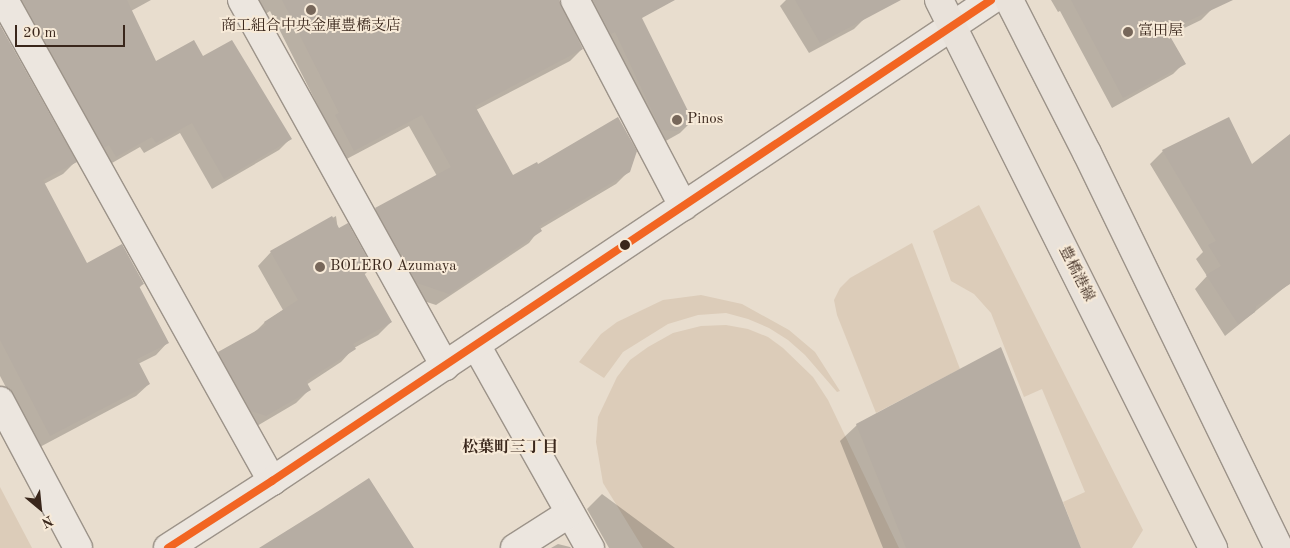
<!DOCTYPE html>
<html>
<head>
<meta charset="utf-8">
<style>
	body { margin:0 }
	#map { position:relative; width:1290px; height:548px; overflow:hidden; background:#e8ddce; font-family:"Old Standard TT","Noto Serif JP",serif }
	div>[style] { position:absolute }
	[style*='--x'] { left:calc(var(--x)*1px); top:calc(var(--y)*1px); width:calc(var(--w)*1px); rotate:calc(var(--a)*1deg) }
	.green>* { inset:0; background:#dcccb9 }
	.shadow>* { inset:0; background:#0003 }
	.building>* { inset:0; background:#b6ada3 }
	.roads { filter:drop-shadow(1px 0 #9c9389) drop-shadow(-1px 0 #9c9389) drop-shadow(0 1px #9c9389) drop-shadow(0 -1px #9c9389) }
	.minor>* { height:28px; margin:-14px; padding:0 14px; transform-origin:14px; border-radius:14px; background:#ece6df }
	.major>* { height:28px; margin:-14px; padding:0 14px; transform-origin:14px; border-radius:14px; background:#e9e2da }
	.bus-1>* { height:8px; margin:-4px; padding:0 4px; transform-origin:4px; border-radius:4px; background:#f26522 }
	.dots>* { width:14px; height:14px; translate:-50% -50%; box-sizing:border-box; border:2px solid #f7ead8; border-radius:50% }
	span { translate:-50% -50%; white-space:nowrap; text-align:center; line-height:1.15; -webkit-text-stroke:4px #f7ead8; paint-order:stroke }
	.poi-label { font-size:15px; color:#3a271c }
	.left { translate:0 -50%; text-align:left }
	.street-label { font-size:15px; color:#3a271c }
	.neighbourhood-label { font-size:16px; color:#3a271c; font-weight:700 }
	.north { position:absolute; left:15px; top:483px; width:50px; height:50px; -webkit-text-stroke:4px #f7ead8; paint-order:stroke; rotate:152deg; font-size:14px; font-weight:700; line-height:20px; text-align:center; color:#3a271c }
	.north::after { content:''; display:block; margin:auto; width:18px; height:22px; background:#3a271c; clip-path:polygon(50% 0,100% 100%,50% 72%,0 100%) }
	.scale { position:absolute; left:15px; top:25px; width:110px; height:22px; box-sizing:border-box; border:2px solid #3a271c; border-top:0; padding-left:6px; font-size:15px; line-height:18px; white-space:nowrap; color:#3a271c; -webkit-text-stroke:4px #f7ead8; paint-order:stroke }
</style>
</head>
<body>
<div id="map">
	<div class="green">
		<div style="clip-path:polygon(979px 205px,1143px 530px,1132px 548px,1081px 548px,1063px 502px,1085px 492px,1042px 389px,1024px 397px,991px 313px,974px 294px,951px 281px,933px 231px)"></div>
		<div style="clip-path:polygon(912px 243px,960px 369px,876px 413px,837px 315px,834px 300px,840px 288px,850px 278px)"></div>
		<div style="clip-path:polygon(701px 295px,742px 304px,789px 330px,815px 352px,840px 391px,837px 392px,805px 355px,788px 340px,769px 328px,748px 319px,726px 313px,698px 315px,668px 324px,623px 352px,604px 378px,579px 362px,601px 334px,617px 322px,663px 300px)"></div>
		<div style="clip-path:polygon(726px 325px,748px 329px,768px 337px,783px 348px,813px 377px,828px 400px,899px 548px,643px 548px,603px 483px,596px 442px,598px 417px,617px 377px,630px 360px,648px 347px,673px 333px,701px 326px)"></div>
		<div style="clip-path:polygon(0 487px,31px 546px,32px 548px,0 548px)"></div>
	</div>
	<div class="shadow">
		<div style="clip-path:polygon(3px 0,151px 0,131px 11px,155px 62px,202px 57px,290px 139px,279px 150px,212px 189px,180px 133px,144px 153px,140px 147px,105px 167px)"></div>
		<div style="clip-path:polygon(256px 0,558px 0,582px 49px,570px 61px,476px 110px,513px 177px,538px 166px,629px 171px,616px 184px,540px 229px,529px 243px,436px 305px,405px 295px,364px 221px,376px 209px,437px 176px,409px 126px,341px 162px,323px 128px,327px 124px,270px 11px,264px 15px)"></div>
		<div style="clip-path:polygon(573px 0,632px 0,692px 121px,680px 133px,664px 142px)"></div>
		<div style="clip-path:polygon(786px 0,871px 0,865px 18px,854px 29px,809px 53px,780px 6px)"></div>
		<div style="clip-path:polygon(1051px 0,1208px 0,1212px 9px,1201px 20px,1168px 36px,1184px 63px,1173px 74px,1112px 108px,1060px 11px,1058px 12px)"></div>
		<div style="clip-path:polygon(0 27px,75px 162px,63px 174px,44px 184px,86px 265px,143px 284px,139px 288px,168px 342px,156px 355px,138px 364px,149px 384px,136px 396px,38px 448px,0 376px)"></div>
		<div style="clip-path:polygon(1290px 135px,1290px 283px,1225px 336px,1195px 289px,1207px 276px,1196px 259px,1203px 252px,1150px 164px,1163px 151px,1251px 166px)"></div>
		<div style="clip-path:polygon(336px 216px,338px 230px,348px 225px,371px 268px,364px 275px,391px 322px,378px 335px,354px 348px,341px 362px,306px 385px,309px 390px,296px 403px,252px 429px,206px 367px,219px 353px,253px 334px,264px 323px,283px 310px,258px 266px,271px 252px)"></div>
		<div style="clip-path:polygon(857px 425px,1080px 548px,883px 548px,840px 441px)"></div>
		<div style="clip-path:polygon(602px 494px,675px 548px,609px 548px,587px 509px)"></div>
		<div style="clip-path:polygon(558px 544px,570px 547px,571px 548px,551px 548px)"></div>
	</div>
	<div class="building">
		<div style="clip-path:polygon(22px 0,127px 0,156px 61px,194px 40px,203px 56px,232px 40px,292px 139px,224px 179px,192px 123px,156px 143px,152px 137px,116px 157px,109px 145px,104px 148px)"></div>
		<div style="clip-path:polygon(282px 0,559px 0,583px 49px,475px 106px,513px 175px,537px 162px,538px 164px,618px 117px,637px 151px,630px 172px,539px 226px,542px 231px,449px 294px,417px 283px,375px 208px,451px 167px,422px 115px,354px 151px,335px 115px,339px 113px)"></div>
		<div style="clip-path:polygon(593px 0,675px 0,642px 18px,693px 121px,677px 131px,661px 130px,615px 32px,611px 34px)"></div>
		<div style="clip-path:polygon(795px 0,901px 0,820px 43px)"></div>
		<div style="clip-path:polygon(1071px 0,1233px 0,1167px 31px,1186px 64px,1123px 98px)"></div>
		<div style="clip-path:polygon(0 25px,77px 162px,43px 180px,87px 263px,122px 244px,144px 284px,139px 286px,169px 343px,137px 359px,150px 384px,50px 436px,0 340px)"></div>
		<div style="clip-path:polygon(1229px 117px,1252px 164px,1290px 134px,1290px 284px,1256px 306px,1255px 312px,1238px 324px,1206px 275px,1221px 266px,1208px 245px,1216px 241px,1162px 150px)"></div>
		<div style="clip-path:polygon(332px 216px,339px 228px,348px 223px,373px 268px,359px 264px,392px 322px,353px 344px,356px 349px,306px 381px,311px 390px,266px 416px,251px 411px,218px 352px,266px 325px,264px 322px,298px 300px,270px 251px)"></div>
		<div style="clip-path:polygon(1001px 347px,1081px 548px,906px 548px,856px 424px)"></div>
		<div style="clip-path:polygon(369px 478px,414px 548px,259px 548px,320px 510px)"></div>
	</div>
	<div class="roads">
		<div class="minor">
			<div style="--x:4;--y:0;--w:551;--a:60.87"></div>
			<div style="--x:242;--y:0;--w:419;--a:61"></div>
			<div style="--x:575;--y:0;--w:233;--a:62.3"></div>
			<div style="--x:476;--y:345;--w:233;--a:60.7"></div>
			<div style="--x:0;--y:401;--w:166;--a:62"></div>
			<div style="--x:168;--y:548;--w:124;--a:-32.8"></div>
			<div style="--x:272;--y:481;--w:865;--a:-33.78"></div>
			<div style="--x:515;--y:548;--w:65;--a:-32.5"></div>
		</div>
		<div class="major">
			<div style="--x:939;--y:0;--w:613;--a:63.43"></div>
			<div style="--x:1009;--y:0;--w:172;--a:63"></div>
			<div style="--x:1087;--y:153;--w:439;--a:64.1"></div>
		</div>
	</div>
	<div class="bus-1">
		<div style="--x:168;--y:548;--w:124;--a:-32.8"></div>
		<div style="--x:272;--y:481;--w:865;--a:-33.78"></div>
	</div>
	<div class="dots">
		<div style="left:311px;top:10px;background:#77675a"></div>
		<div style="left:1128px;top:32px;background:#77675a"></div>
		<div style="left:677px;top:120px;background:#77675a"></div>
		<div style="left:625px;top:245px;background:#3a271c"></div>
		<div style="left:320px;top:267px;background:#77675a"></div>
	</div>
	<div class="poi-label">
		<span style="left:311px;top:27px">商工組合中央金庫豊橋支店</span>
		<span class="left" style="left:1138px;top:32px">富田屋</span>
		<span class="left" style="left:687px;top:120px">Pinos</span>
		<span class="left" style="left:330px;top:267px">BOLERO Azumaya</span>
	</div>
	<div class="street-label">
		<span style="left:1076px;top:274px;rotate:63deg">豊橋港線</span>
	</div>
	<div class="neighbourhood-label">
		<span style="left:510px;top:448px">松葉町三丁目</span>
	</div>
	<div class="north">N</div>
	<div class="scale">20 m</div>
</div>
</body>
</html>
